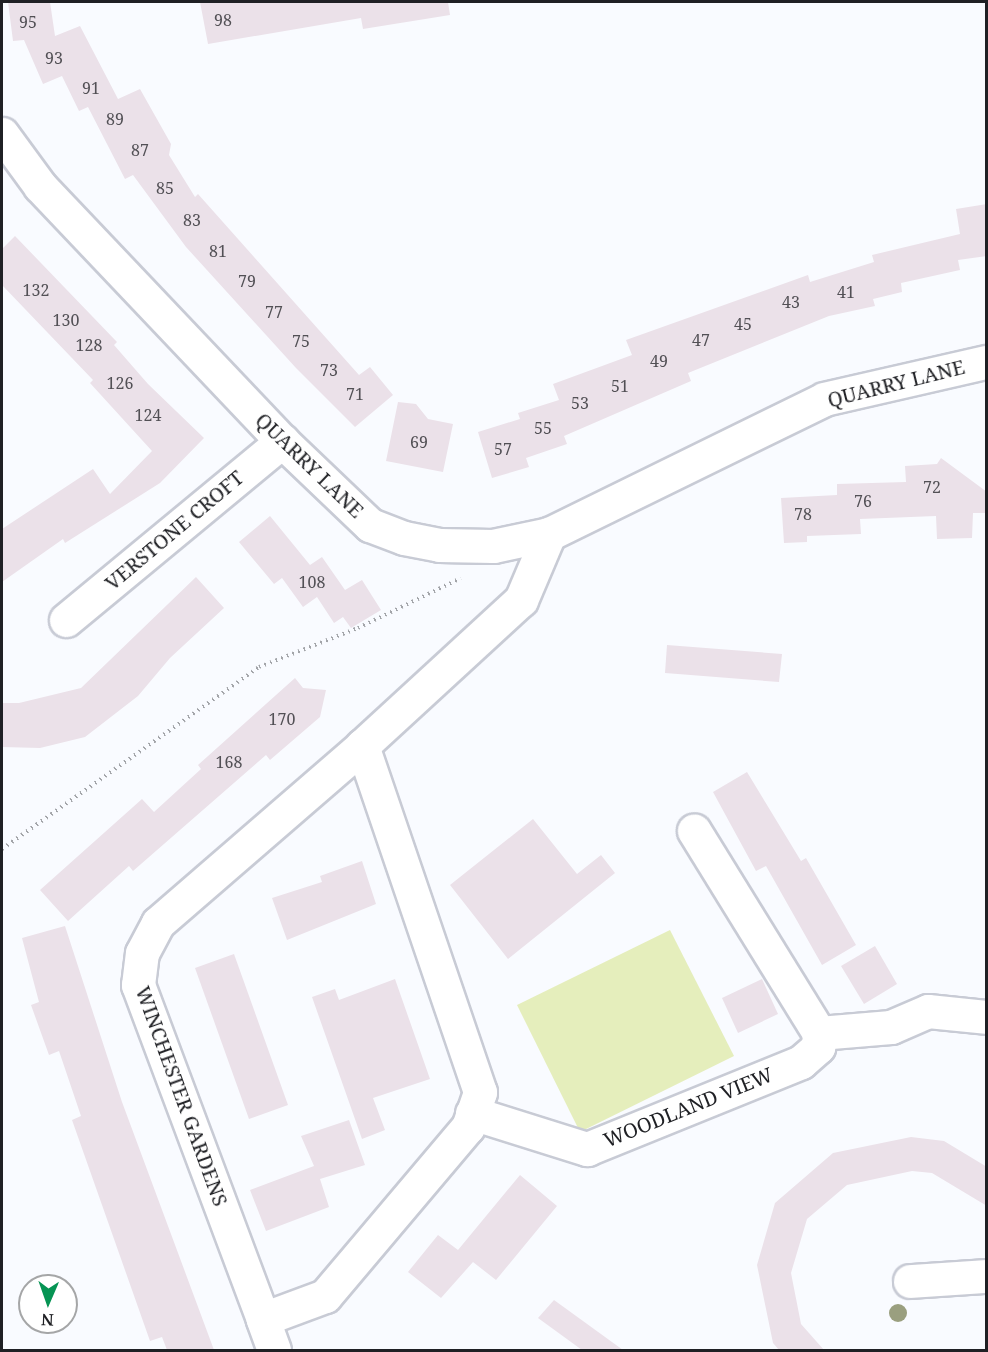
<!DOCTYPE html>
<html>
<head>
<meta charset="utf-8">
<style>
	body { margin:0 }
	#map { position:relative; width:988px; height:1352px; overflow:hidden; background:#f9fbff; font-family:"Noto Serif",serif }
	div>[style] { position:absolute }
	[style*='--x'] { left:calc(var(--x)*1px); top:calc(var(--y)*1px); width:calc(var(--w)*1px); rotate:calc(var(--a)*1deg) }
	.green>* { inset:0; background:#e5eebc }
	.building>* { inset:0; background:#ebe1e9 }
	.path>* { height:4px; margin-top:-2px; transform-origin:0; background:repeating-linear-gradient(90deg,#a3a5a9 0 1.5px,transparent 0 6px) }
	.roads { filter:drop-shadow(2px 0 #c8cbd5) drop-shadow(-2px 0 #c8cbd5) drop-shadow(0 2px #c8cbd5) drop-shadow(0 -2px #c8cbd5) }
	.street>* { height:33px; margin:-16.5px; padding:0 16.5px; transform-origin:16.5px; border-radius:16.5px; background:#fff }
	.trees>* { width:18px; height:18px; margin:-9px; border-radius:50%; background:#9a9f7f }
	span { translate:-50% -50%; white-space:nowrap; text-align:center; line-height:1.15; -webkit-text-stroke:4.5px #fff; paint-order:stroke }
	.number-label { font-size:16px; color:#525055 }
	.number-label span { -webkit-text-stroke-width:0 }
	.street-label { font-size:20px; color:#1f2024 }
	.frame { position:absolute; inset:0; border:3px solid #1f2024; pointer-events:none }
	.north { position:absolute; left:18px; top:1274px; width:60px; height:60px; box-sizing:border-box; background:#fff; border:2px solid #a5a6a7; border-radius:50%; rotate:182deg; font-size:16px; font-weight:700; line-height:24px; text-align:center; color:#1f2024 }
	.north::after { content:''; display:block; margin:auto; width:21px; height:27px; background:#069454; clip-path:polygon(50% 0,100% 100%,50% 72%,0 100%) }
</style>
</head>
<body>
<div id="map">
	<div class="green">
		<div style="clip-path:polygon(670px 930px,734px 1056px,580px 1132px,517px 1005px)"></div>
	</div>
	<div class="building">
		<div style="clip-path:polygon(8px 2px,50px 2px,55px 36px,80px 26px,118px 99px,140px 89px,171px 144px,169px 155px,195px 197px,198px 194px,359px 375px,370px 367px,393px 395px,355px 427px,296px 368px,186px 247px,133px 175px,125px 179px,88px 107px,79px 111px,62px 76px,43px 84px,24px 40px,13px 41px)"></div>
		<div style="clip-path:polygon(200px 2px,448px 2px,450px 15px,363px 29px,361px 18px,208px 44px)"></div>
		<div style="clip-path:polygon(987px 204px,987px 256px,958px 260px,960px 270px,901px 283px,902px 292px,873px 299px,875px 306px,829px 316px,688px 373px,691px 381px,564px 436px,567px 444px,526px 458px,529px 467px,492px 478px,478px 432px,520px 419px,518px 413px,559px 400px,553px 384px,632px 355px,626px 340px,808px 275px,810px 282px,874px 262px,872px 255px,960px 234px,956px 209px)"></div>
		<div style="clip-path:polygon(15px 236px,117px 342px,114px 345px,148px 384px,204px 438px,160px 483px,65px 543px,63px 539px,2px 582px,2px 529px,93px 469px,110px 494px,152px 451px,90px 383px,93px 380px,2px 285px,2px 249px)"></div>
		<div style="clip-path:polygon(398px 402px,416px 404px,428px 419px,453px 424px,443px 472px,386px 461px)"></div>
		<div style="clip-path:polygon(941px 458px,987px 492px,987px 513px,973px 513px,972px 538px,937px 539px,936px 516px,860px 519px,861px 534px,807px 536px,807px 542px,784px 543px,781px 498px,837px 495px,837px 484px,906px 482px,905px 466px,937px 464px)"></div>
		<div style="clip-path:polygon(270px 516px,310px 565px,322px 557px,345px 590px,362px 580px,381px 610px,351px 628px,343px 617px,334px 623px,317px 597px,303px 607px,282px 578px,274px 584px,239px 542px)"></div>
		<div style="clip-path:polygon(196px 577px,224px 608px,170px 658px,138px 696px,85px 737px,40px 748px,2px 747px,2px 703px,19px 703px,81px 688px)"></div>
		<div style="clip-path:polygon(667px 645px,782px 654px,779px 682px,665px 673px)"></div>
		<div style="clip-path:polygon(295px 678px,303px 688px,326px 690px,320px 717px,270px 760px,266px 755px,133px 871px,129px 866px,68px 921px,40px 890px,142px 799px,154px 812px,201px 769px,198px 765px)"></div>
		<div style="clip-path:polygon(747px 772px,801px 861px,806px 858px,856px 945px,822px 965px,766px 866px,756px 871px,713px 792px)"></div>
		<div style="clip-path:polygon(533px 819px,577px 874px,601px 855px,615px 873px,508px 959px,450px 885px)"></div>
		<div style="clip-path:polygon(362px 861px,376px 904px,287px 940px,272px 898px,322px 882px,320px 876px)"></div>
		<div style="clip-path:polygon(65px 926px,122px 1102px,214px 1350px,167px 1350px,162px 1337px,150px 1341px,72px 1120px,81px 1116px,59px 1051px,49px 1055px,31px 1005px,39px 1002px,22px 938px)"></div>
		<div style="clip-path:polygon(875px 946px,897px 984px,864px 1004px,841px 966px)"></div>
		<div style="clip-path:polygon(234px 954px,288px 1105px,249px 1119px,195px 968px)"></div>
		<div style="clip-path:polygon(395px 979px,430px 1079px,373px 1098px,385px 1130px,362px 1139px,312px 997px,335px 989px,339px 1000px)"></div>
		<div style="clip-path:polygon(762px 979px,778px 1014px,738px 1033px,722px 998px)"></div>
		<div style="clip-path:polygon(349px 1120px,365px 1165px,320px 1179px,329px 1207px,266px 1231px,250px 1190px,314px 1166px,301px 1136px)"></div>
		<div style="clip-path:polygon(911px 1137px,944px 1141px,987px 1167px,987px 1206px,932px 1173px,912px 1171px,847px 1185px,807px 1219px,791px 1273px,801px 1324px,824px 1350px,779px 1350px,773px 1343px,757px 1265px,775px 1203px,833px 1153px)"></div>
		<div style="clip-path:polygon(520px 1175px,557px 1206px,496px 1280px,473px 1262px,441px 1298px,408px 1272px,438px 1235px,458px 1250px)"></div>
		<div style="clip-path:polygon(554px 1300px,623px 1350px,582px 1350px,538px 1318px)"></div>
	</div>
	<div class="path">
		<div style="--x:2;--y:849;--w:315;--a:-35.3"></div>
		<div style="--x:259;--y:667;--w:106;--a:-21.5"></div>
		<div style="--x:358;--y:628;--w:114;--a:-25.9"></div>
	</div>
	<div class="roads">
		<div class="street">
			<div style="--x:2;--y:134;--w:64;--a:53.8"></div>
			<div style="--x:40;--y:186;--w:352;--a:46.5"></div>
			<div style="--x:282;--y:441;--w:122;--a:43.7"></div>
			<div style="--x:370;--y:525;--w:36;--a:21"></div>
			<div style="--x:404;--y:538;--w:36;--a:11"></div>
			<div style="--x:439;--y:545;--w:54;--a:1.1"></div>
			<div style="--x:493;--y:546;--w:57;--a:-12.1"></div>
			<div style="--x:549;--y:534;--w:306;--a:-26.1"></div>
			<div style="--x:824;--y:399;--w:166;--a:-12.9"></div>
			<div style="--x:66;--y:620;--w:281;--a:-39.6"></div>
			<div style="--x:819;--y:1033;--w:72;--a:-4.8"></div>
			<div style="--x:891;--y:1027;--w:40;--a:-23.4"></div>
			<div style="--x:928;--y:1011;--w:58;--a:5.9"></div>
			<div style="--x:472;--y:1113;--w:121;--a:17.4"></div>
			<div style="--x:587;--y:1149;--w:231;--a:-22.1"></div>
			<div style="--x:801;--y:1062;--w:23;--a:-41"></div>
			<div style="--x:818;--y:1047;--w:14;--a:-86"></div>
			<div style="--x:819;--y:1033;--w:238;--a:-121.7"></div>
			<div style="--x:910;--y:1281;--w:76;--a:-3.8"></div>
			<div style="--x:263;--y:1319;--w:357;--a:-110.5"></div>
			<div style="--x:138;--y:985;--w:32;--a:-83"></div>
			<div style="--x:142;--y:953;--w:34;--a:-62"></div>
			<div style="--x:158;--y:923;--w:270;--a:-40.9"></div>
			<div style="--x:274;--y:1350;--w:33;--a:-110"></div>
			<div style="--x:263;--y:1319;--w:66;--a:-20.4"></div>
			<div style="--x:325;--y:1296;--w:221;--a:-49.8"></div>
			<div style="--x:468;--y:1127;--w:37;--a:-71"></div>
			<div style="--x:480;--y:1092;--w:366;--a:-108.8"></div>
			<div style="--x:362;--y:746;--w:216;--a:-42.6"></div>
			<div style="--x:521;--y:600;--w:72;--a:-67"></div>
		</div>
	</div>
	<div class="trees">
		<div style="left:898px;top:1313px"></div>
	</div>
	<div class="number-label">
		<span style="left:223px;top:20px">98</span>
		<span style="left:28px;top:22px">95</span>
		<span style="left:54px;top:58px">93</span>
		<span style="left:91px;top:88px">91</span>
		<span style="left:115px;top:119px">89</span>
		<span style="left:140px;top:150px">87</span>
		<span style="left:165px;top:188px">85</span>
		<span style="left:192px;top:220px">83</span>
		<span style="left:218px;top:251px">81</span>
		<span style="left:247px;top:281px">79</span>
		<span style="left:36px;top:290px">132</span>
		<span style="left:846px;top:292px">41</span>
		<span style="left:791px;top:302px">43</span>
		<span style="left:274px;top:312px">77</span>
		<span style="left:66px;top:320px">130</span>
		<span style="left:743px;top:324px">45</span>
		<span style="left:701px;top:340px">47</span>
		<span style="left:301px;top:341px">75</span>
		<span style="left:89px;top:345px">128</span>
		<span style="left:659px;top:361px">49</span>
		<span style="left:329px;top:370px">73</span>
		<span style="left:120px;top:383px">126</span>
		<span style="left:620px;top:386px">51</span>
		<span style="left:355px;top:394px">71</span>
		<span style="left:580px;top:403px">53</span>
		<span style="left:148px;top:415px">124</span>
		<span style="left:543px;top:428px">55</span>
		<span style="left:419px;top:442px">69</span>
		<span style="left:503px;top:449px">57</span>
		<span style="left:932px;top:487px">72</span>
		<span style="left:863px;top:501px">76</span>
		<span style="left:803px;top:514px">78</span>
		<span style="left:312px;top:582px">108</span>
		<span style="left:282px;top:719px">170</span>
		<span style="left:229px;top:762px">168</span>
	</div>
	<div class="street-label">
		<span style="left:896px;top:383px;rotate:-14deg">QUARRY LANE</span>
		<span style="left:310px;top:465px;rotate:44deg">QUARRY LANE</span>
		<span style="left:174px;top:530px;rotate:-40deg">VERSTONE CROFT</span>
		<span style="left:182px;top:1096px;rotate:70deg">WINCHESTER GARDENS</span>
		<span style="left:688px;top:1107px;rotate:-22deg">WOODLAND VIEW</span>
	</div>
	<div class="frame"></div>
	<div class="north">N</div>
</div>
</body>
</html>
